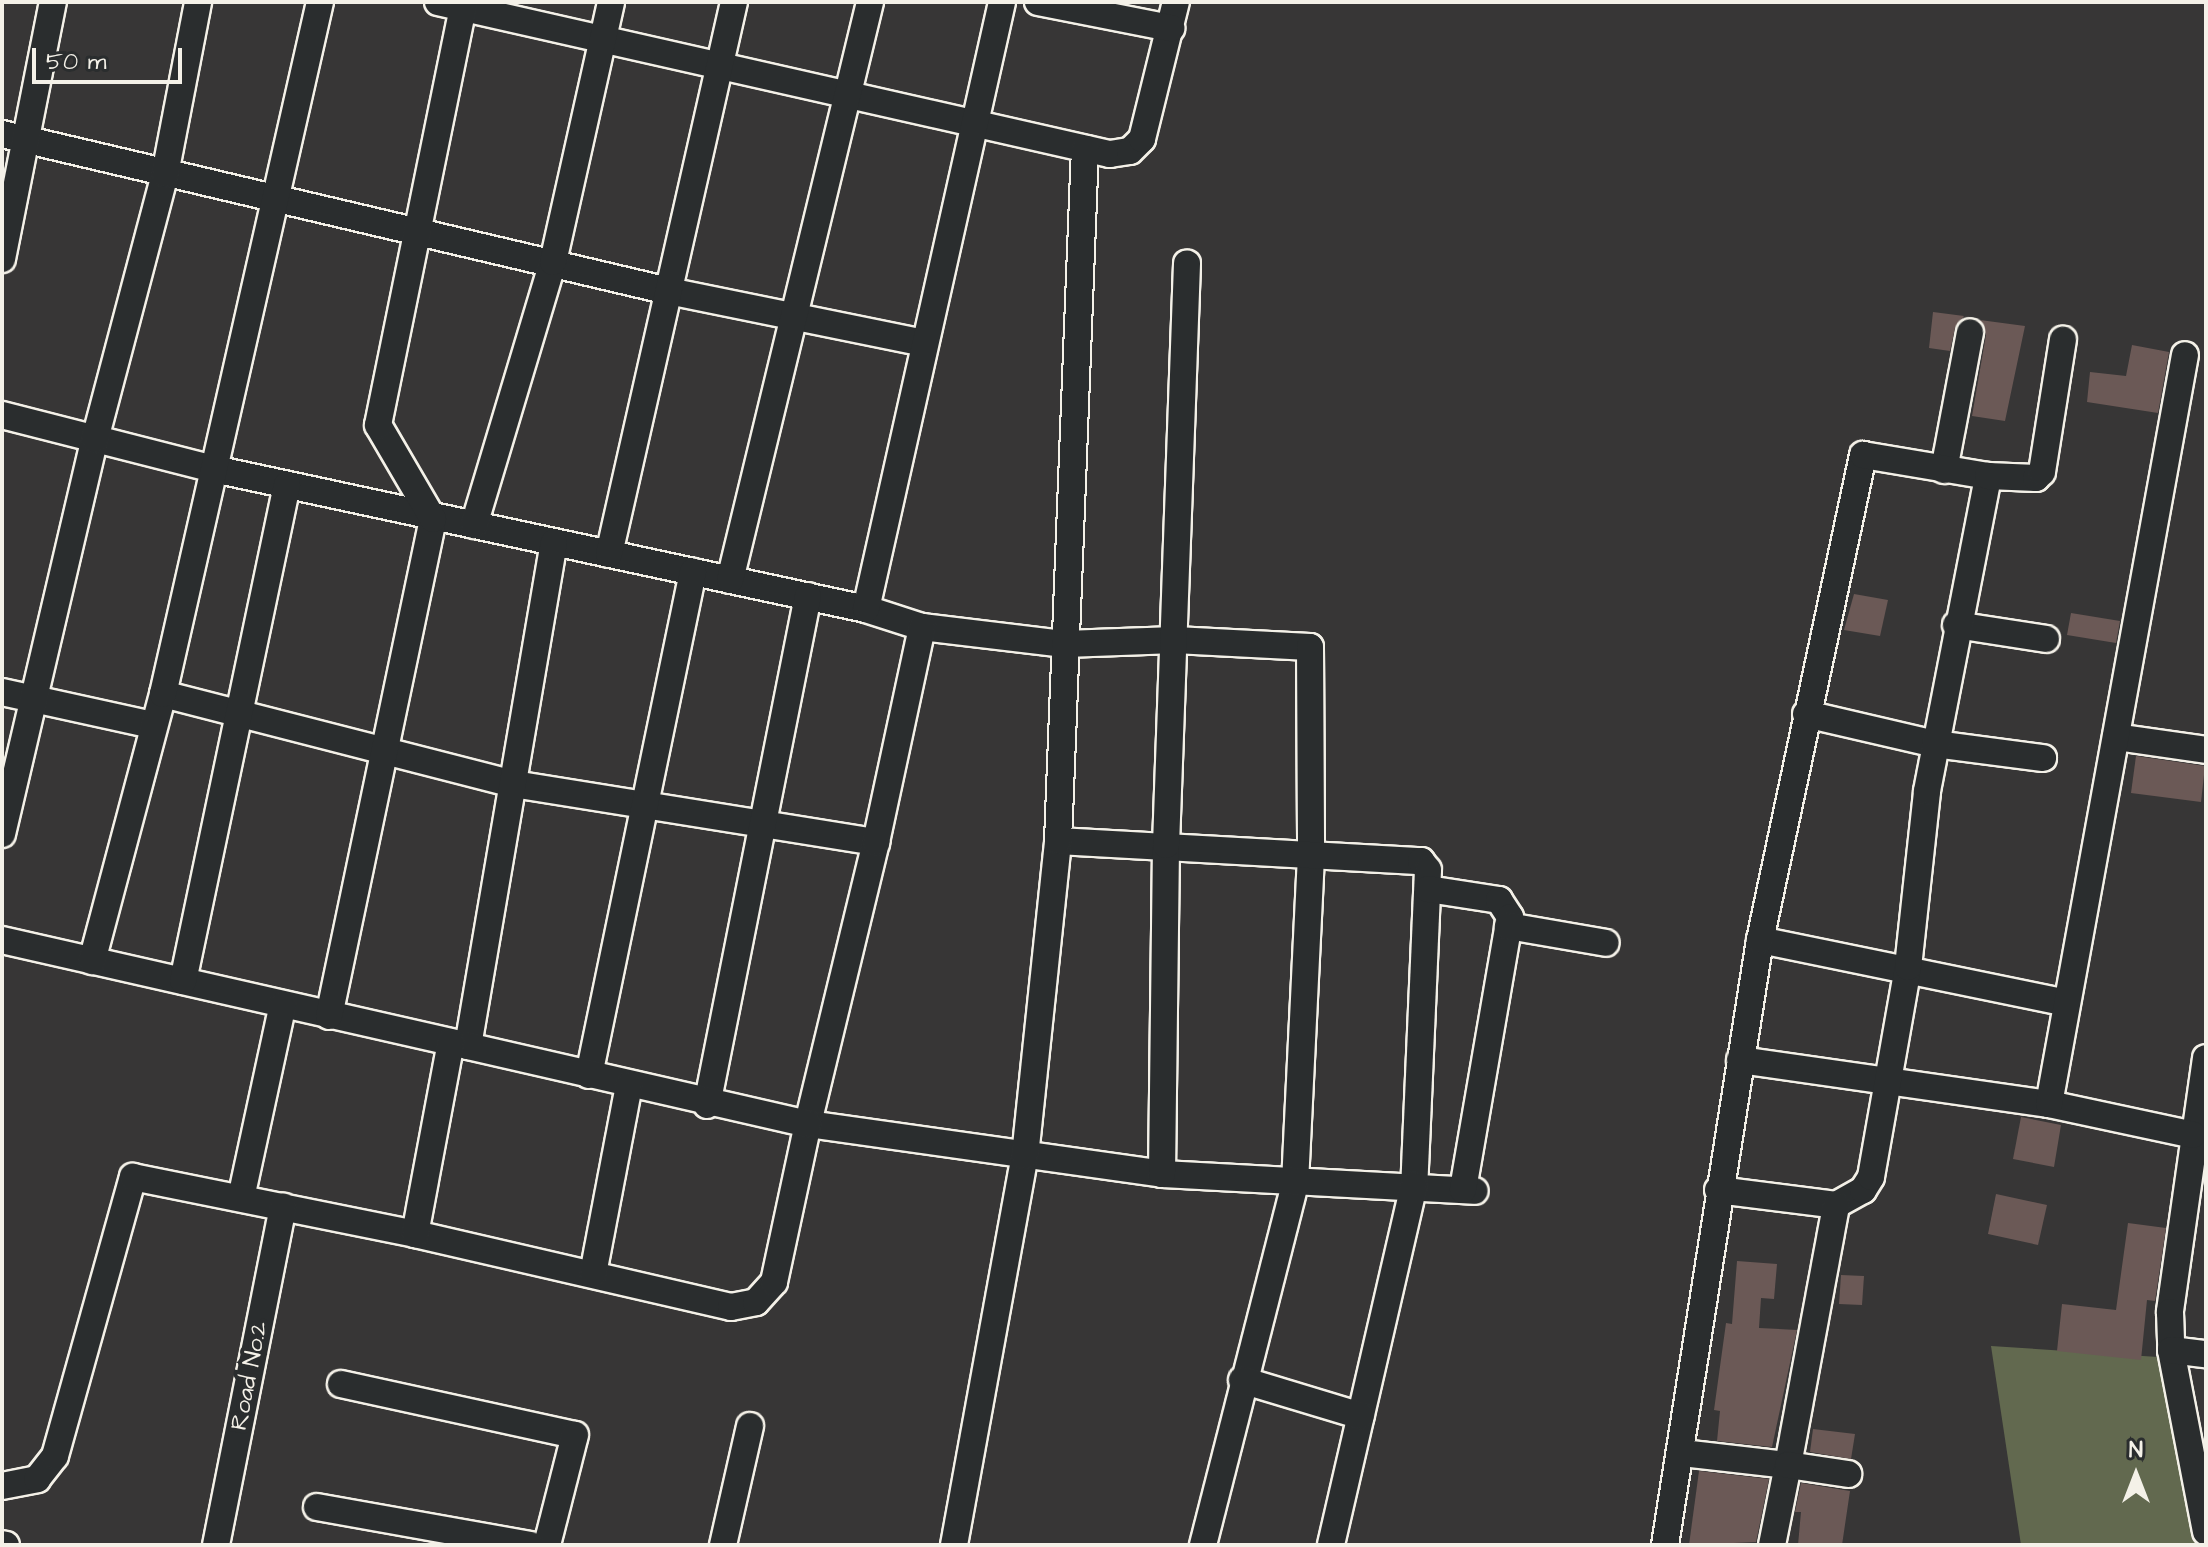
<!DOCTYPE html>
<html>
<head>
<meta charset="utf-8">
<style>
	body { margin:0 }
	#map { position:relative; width:2208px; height:1547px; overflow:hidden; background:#373636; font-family:"Architects Daughter",sans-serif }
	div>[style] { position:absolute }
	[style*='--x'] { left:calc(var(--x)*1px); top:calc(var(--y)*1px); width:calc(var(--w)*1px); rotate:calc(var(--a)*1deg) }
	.green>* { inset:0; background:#62694f }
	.building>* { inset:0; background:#6b5956 }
	.roads { filter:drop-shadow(2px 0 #f4f1e8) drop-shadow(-2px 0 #f4f1e8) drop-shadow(0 2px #f4f1e8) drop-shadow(0 -2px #f4f1e8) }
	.minor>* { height:26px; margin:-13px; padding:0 13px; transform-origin:13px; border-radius:13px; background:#2a2d2e }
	span { translate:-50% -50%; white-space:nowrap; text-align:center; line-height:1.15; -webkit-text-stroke:8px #2a2d2e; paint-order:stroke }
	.street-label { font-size:24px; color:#f4f1e8 }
	.frame { position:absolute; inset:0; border:4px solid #f4f1e8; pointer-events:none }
	.north { position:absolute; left:2096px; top:1435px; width:80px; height:80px; -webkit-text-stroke:6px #2a2d2e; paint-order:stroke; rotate:0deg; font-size:22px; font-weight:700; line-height:32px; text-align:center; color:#f4f1e8 }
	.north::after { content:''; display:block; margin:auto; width:28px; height:36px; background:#f4f1e8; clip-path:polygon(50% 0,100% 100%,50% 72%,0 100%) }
	.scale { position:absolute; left:32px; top:48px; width:150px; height:36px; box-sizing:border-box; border:4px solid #f4f1e8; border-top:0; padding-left:10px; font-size:24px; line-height:28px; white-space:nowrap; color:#f4f1e8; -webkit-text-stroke:6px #2a2d2e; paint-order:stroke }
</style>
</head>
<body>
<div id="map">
	<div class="green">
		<div style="clip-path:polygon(1991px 1346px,2158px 1357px,2197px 1545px,2021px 1545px)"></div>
	</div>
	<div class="building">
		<div style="clip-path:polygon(1933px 312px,1964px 316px,1955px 328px,1950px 351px,1929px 348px)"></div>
		<div style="clip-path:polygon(1980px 320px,2025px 326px,2005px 421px,1972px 416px,1986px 335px)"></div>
		<div style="clip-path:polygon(2132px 345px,2169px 352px,2158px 413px,2087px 402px,2090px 372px,2126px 376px)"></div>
		<div style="clip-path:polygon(1854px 594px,1888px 600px,1880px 636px,1844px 630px)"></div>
		<div style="clip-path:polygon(2071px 613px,2120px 621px,2116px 643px,2067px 635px)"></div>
		<div style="clip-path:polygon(2136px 756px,2205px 766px,2201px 802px,2131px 793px)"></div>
		<div style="clip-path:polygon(2021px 1117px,2061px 1125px,2054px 1167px,2013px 1159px)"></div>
		<div style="clip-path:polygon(1996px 1194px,2047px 1205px,2038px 1245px,1988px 1234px)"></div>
		<div style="clip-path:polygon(2128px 1223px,2166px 1228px,2155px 1301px,2147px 1300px,2141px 1360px,2057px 1351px,2062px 1304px,2116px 1310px)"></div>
		<div style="clip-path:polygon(1737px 1261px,1777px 1264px,1774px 1299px,1761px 1298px,1759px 1328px,1797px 1330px,1772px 1447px,1717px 1441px,1720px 1411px,1714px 1410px,1726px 1323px,1732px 1324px)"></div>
		<div style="clip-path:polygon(1841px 1275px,1864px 1276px,1862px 1305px,1839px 1304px)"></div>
		<div style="clip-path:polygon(1813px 1429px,1855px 1434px,1851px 1459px,1810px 1452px)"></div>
		<div style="clip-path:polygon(1699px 1471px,1769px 1479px,1756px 1542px,1689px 1545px)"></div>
		<div style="clip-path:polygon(1801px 1483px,1850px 1491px,1842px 1545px,1798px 1545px,1801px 1512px,1795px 1512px)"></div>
	</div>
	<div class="roads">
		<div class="minor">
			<div style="--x:438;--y:2;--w:689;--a:12.75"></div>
			<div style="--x:1110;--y:154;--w:20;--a:-9"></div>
			<div style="--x:1130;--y:151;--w:17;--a:-45"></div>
			<div style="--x:1142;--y:139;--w:141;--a:-76.1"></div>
			<div style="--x:1038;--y:2;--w:136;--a:11.1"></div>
			<div style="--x:2;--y:134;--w:685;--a:13.25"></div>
			<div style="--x:669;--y:291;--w:260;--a:11.5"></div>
			<div style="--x:2;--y:259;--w:262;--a:-78.8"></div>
			<div style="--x:2;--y:415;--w:219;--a:14.3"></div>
			<div style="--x:214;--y:469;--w:667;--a:12.12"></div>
			<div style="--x:866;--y:609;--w:59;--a:17.8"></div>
			<div style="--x:922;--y:627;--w:144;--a:6.8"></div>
			<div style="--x:1065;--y:644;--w:110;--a:-2.1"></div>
			<div style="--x:1175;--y:640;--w:135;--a:3"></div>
			<div style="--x:1310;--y:647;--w:209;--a:89.7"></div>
			<div style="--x:1311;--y:856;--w:328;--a:92.8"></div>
			<div style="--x:1295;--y:1184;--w:373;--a:104.3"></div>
			<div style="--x:1944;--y:470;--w:140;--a:-79.3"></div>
			<div style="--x:474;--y:525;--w:275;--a:-73.3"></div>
			<div style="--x:553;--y:262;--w:266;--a:-77.4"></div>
			<div style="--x:609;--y:554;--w:566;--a:-77.24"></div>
			<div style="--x:730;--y:580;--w:595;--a:-76.38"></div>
			<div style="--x:866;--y:609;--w:622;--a:-77.37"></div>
			<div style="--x:1956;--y:625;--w:91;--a:8.8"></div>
			<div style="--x:2;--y:692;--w:154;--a:12.4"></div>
			<div style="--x:163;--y:694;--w:361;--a:14.4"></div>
			<div style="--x:513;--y:784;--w:368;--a:9.1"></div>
			<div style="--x:876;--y:842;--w:290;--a:103.6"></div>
			<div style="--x:808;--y:1124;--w:358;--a:8"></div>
			<div style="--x:1162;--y:1174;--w:313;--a:3.1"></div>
			<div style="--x:1806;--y:714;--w:132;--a:13.1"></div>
			<div style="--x:1935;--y:744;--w:109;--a:7.4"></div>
			<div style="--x:2116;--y:737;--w:91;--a:8.2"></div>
			<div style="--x:2;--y:834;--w:406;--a:-76.8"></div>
			<div style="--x:95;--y:439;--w:274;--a:-75.2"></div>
			<div style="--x:165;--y:174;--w:175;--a:-79.1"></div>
			<div style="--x:1058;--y:841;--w:364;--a:3.2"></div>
			<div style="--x:1421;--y:861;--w:11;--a:52"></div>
			<div style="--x:1428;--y:870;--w:315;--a:92.5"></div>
			<div style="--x:1414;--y:1185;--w:369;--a:103"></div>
			<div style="--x:876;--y:842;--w:220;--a:-77.9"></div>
			<div style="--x:1428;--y:889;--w:72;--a:8.8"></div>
			<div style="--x:1499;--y:900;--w:20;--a:57"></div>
			<div style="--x:1510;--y:917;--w:277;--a:99.8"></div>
			<div style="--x:1508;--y:926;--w:99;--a:9.8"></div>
			<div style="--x:2;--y:940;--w:478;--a:12.8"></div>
			<div style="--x:468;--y:1046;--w:511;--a:-80.32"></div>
			<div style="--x:1760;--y:940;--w:313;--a:11.6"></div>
			<div style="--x:92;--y:961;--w:276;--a:-75.1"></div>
			<div style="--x:163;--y:694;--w:710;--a:-77.22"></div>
			<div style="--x:183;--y:981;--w:507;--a:-78.16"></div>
			<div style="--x:329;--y:1016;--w:508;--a:-78.18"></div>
			<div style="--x:433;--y:519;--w:109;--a:-120.3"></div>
			<div style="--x:378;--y:425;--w:432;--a:-78.5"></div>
			<div style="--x:2206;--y:1058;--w:257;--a:98.1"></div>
			<div style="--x:2170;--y:1312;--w:38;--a:88"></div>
			<div style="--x:2171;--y:1350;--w:185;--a:79.1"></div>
			<div style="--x:1740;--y:1060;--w:312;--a:8.1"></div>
			<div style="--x:2049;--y:1104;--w:147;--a:12.1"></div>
			<div style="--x:589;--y:1075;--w:514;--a:-78.32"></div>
			<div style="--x:2049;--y:1104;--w:761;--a:-79.71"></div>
			<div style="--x:707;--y:1105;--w:519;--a:-78.78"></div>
			<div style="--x:1162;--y:1174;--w:329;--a:-89.3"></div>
			<div style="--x:1166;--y:845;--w:582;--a:-87.93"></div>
			<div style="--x:1718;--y:1190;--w:119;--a:7.2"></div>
			<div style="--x:1836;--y:1205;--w:31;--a:-29"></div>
			<div style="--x:1863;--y:1190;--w:15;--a:-58"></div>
			<div style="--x:1871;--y:1177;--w:213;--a:-80"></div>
			<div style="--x:1908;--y:967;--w:177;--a:-83.8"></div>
			<div style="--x:1927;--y:791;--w:321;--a:-79"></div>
			<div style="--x:241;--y:1198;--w:198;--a:-77.8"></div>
			<div style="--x:415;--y:1234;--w:324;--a:13"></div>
			<div style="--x:731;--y:1307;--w:25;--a:-11"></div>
			<div style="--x:756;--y:1302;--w:27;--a:-48"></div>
			<div style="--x:774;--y:1282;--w:162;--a:-77.9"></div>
			<div style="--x:808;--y:1124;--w:349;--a:-167.1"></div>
			<div style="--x:593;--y:1274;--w:192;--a:-79.2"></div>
			<div style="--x:2171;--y:1350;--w:35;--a:7"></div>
			<div style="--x:1242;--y:1380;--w:124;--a:16.8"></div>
			<div style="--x:341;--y:1384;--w:239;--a:12.3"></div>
			<div style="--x:575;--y:1435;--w:114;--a:104.3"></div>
			<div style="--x:1682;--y:1453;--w:107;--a:6.5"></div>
			<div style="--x:1788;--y:1465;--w:264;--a:-79.5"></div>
			<div style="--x:2;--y:1486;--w:36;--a:-11"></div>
			<div style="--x:37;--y:1479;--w:29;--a:-52"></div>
			<div style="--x:55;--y:1456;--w:290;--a:-74.4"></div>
			<div style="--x:133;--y:1177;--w:288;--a:11.4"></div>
			<div style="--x:415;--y:1234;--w:195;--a:-79.4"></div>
			<div style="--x:317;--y:1507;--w:217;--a:10.1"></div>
			<div style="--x:2;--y:1544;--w:4;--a:14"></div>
			<div style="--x:216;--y:1545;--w:345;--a:-78.8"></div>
			<div style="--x:723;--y:1545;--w:122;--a:-77.2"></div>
			<div style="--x:954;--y:1545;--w:395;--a:-79.7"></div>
			<div style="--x:1025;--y:1156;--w:317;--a:-84"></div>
			<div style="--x:1058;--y:841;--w:693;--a:-87.77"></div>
			<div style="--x:1665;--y:1545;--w:612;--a:-81.08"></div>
			<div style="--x:1760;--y:940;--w:496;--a:-78"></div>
			<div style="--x:1863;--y:455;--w:127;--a:9.5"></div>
			<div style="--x:1988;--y:476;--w:48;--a:2.4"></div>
			<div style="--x:2036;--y:478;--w:8;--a:-45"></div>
			<div style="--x:2042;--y:472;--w:134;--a:-81"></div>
			<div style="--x:1772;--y:1545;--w:82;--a:-78.7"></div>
			<div style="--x:1788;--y:1465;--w:61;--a:8.5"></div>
		</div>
	</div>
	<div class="street-label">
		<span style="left:250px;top:1376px;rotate:-79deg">Road No.2</span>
	</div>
	<div class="frame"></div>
	<div class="north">N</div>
	<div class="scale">50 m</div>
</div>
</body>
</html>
